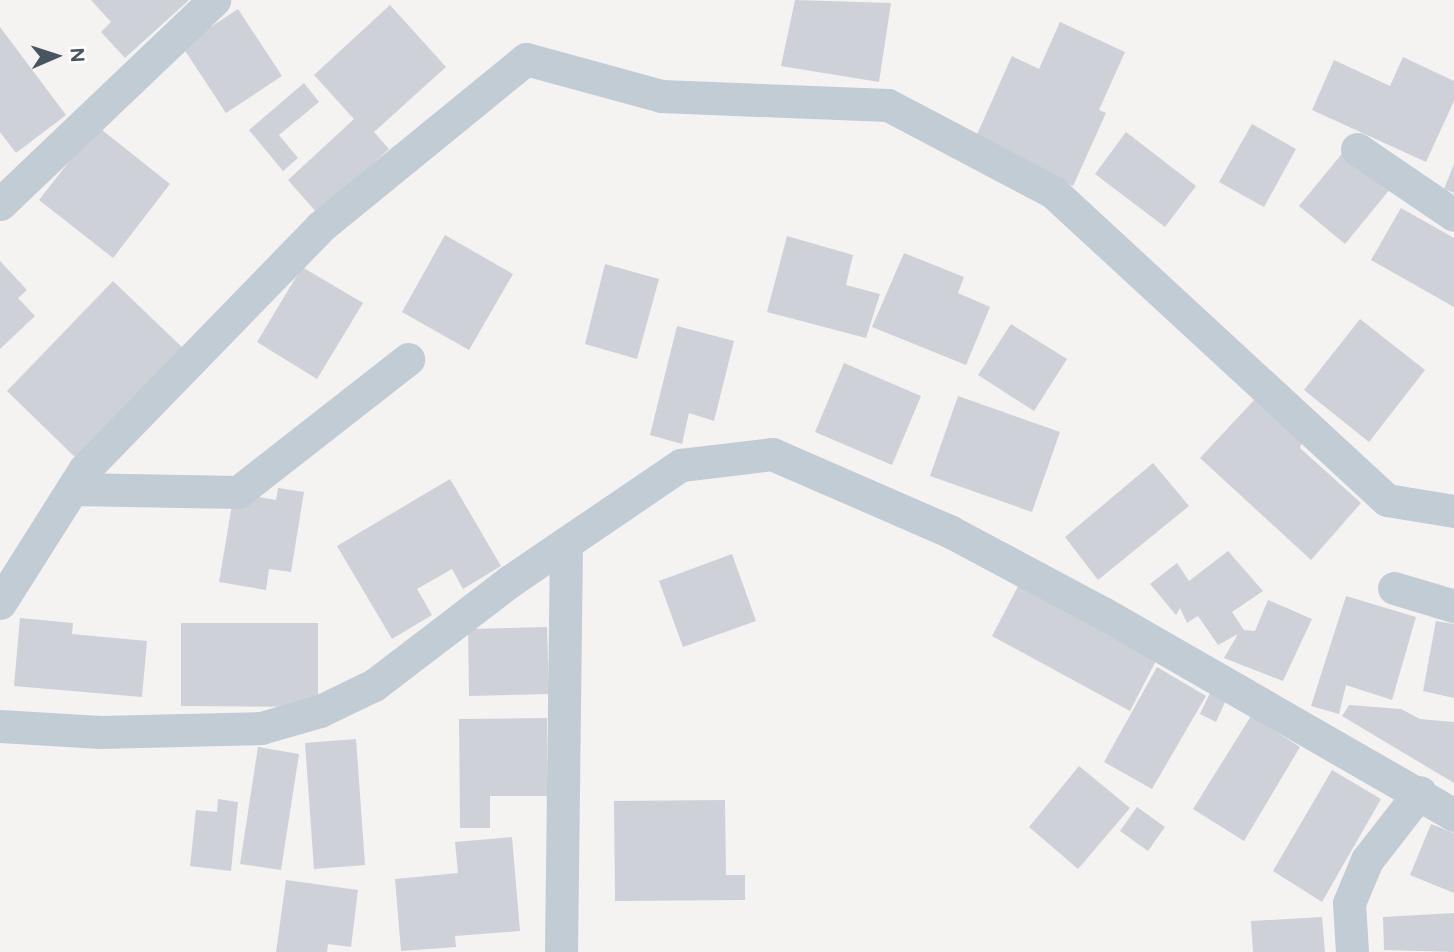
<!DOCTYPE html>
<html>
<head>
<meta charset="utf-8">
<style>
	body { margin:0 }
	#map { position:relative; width:1454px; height:952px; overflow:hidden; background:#f5f2f2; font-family:Figtree,sans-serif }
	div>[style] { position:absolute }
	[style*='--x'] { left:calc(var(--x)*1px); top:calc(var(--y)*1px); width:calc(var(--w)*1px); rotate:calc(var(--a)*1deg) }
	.building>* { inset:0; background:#ced1d7 }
	.minor>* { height:33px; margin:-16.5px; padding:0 16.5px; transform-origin:16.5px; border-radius:16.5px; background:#c2ccd4 }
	span { translate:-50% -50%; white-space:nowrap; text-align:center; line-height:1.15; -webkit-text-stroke:7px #fff; paint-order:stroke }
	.north { position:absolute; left:21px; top:21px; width:70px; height:70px; -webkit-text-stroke:5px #fff; paint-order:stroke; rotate:87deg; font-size:19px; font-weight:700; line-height:28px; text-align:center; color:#485561 }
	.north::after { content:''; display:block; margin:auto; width:24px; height:32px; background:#485561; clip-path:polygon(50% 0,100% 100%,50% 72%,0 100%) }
</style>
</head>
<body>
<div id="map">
	<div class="building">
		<div style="clip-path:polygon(91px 0,189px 0,125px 58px,101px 32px,111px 22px)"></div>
		<div style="clip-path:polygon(795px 0,891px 3px,879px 82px,781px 66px)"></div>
		<div style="clip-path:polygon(390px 5px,446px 67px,374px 132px,389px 149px,318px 214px,288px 180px,354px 119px,314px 75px)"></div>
		<div style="clip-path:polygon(238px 9px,282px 76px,226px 113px,182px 46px)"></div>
		<div style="clip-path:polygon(1060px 22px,1125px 52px,1099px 110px,1106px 113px,1073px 186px,974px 141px,1012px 56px,1039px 69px)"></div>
		<div style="clip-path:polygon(0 27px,66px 115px,16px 153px,0 132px)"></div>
		<div style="clip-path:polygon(1403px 57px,1454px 81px,1454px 101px,1426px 162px,1312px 110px,1334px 60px,1390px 86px)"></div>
		<div style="clip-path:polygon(304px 83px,319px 102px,279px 135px,298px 158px,283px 171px,249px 130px)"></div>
		<div style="clip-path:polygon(1252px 124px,1296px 149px,1264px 207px,1219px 182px)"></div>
		<div style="clip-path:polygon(97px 126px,170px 184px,113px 258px,39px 200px)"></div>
		<div style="clip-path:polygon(1126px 132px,1196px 186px,1165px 227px,1095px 174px)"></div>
		<div style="clip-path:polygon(1345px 150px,1391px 188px,1345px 244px,1299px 206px)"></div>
		<div style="clip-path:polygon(1454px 164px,1454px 193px,1444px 189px)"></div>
		<div style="clip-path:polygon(1401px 208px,1454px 238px,1454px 307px,1371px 260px)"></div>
		<div style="clip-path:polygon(445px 235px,513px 274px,469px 350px,402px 312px)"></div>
		<div style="clip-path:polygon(787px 236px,853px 255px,846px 285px,880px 294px,866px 338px,767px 312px)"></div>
		<div style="clip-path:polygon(904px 253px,964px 277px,958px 293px,990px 307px,966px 365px,872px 327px)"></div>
		<div style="clip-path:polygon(0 261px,27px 290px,18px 298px,35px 316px,0 349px)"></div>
		<div style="clip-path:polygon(605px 264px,659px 279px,637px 359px,585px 344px)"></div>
		<div style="clip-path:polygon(302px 267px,363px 303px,317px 379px,257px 342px)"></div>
		<div style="clip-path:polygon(113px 281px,187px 352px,80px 462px,7px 391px)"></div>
		<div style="clip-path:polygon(1360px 319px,1425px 370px,1369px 442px,1304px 390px)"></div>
		<div style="clip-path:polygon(1011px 324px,1067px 359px,1034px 411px,978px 375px)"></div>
		<div style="clip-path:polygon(677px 326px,734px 341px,714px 421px,689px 413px,682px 444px,650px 435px)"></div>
		<div style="clip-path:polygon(844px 363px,921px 396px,892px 465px,815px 432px)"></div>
		<div style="clip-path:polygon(958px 396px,1060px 432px,1032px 512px,930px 476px)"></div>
		<div style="clip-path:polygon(1255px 399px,1302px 443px,1300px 448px,1361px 503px,1311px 560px,1200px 458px)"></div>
		<div style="clip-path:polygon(1153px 463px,1189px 506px,1098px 580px,1065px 537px)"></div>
		<div style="clip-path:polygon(450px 479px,501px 566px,463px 589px,452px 569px,417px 589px,432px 615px,392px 639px,337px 546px)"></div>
		<div style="clip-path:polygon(278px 488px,304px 492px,291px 572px,269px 569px,266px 590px,219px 582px,234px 493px,276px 500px)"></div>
		<div style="clip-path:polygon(1228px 551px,1263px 591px,1232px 612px,1244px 630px,1255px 631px,1268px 600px,1312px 619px,1283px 681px,1224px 658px,1238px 634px,1218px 645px,1198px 616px,1187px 623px,1180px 608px,1176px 615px,1150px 584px,1177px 563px,1189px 581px)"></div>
		<div style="clip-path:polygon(732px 554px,756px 621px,683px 647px,659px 581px)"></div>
		<div style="clip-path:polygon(1024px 575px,1161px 651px,1130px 711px,992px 636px)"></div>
		<div style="clip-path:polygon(1346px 596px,1416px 617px,1392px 700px,1346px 685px,1339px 714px,1311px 706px)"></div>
		<div style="clip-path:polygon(20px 618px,73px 623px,72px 634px,147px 641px,142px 697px,14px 686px)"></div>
		<div style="clip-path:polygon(1436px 621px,1454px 624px,1454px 698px,1423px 691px)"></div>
		<div style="clip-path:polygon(181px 623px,318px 623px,318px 707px,181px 706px)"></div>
		<div style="clip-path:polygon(547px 627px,549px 694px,469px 696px,468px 629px)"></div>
		<div style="clip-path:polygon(1157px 667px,1206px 696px,1152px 789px,1104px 762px)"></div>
		<div style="clip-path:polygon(1210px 693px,1226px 700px,1216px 722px,1200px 714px)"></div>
		<div style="clip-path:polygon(1349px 705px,1401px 709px,1420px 719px,1454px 722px,1454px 783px,1342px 716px)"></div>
		<div style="clip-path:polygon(1251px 716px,1300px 747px,1244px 841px,1193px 809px)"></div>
		<div style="clip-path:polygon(547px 718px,547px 796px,490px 796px,490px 828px,460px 828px,459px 719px)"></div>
		<div style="clip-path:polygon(356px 739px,365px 865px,314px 869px,305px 743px)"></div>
		<div style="clip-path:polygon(258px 747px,299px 754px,281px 870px,240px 864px)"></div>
		<div style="clip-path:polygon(1079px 766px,1130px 808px,1078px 869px,1029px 827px)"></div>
		<div style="clip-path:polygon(1332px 770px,1381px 799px,1322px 902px,1273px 871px)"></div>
		<div style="clip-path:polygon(218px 799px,238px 802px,231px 871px,190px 866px,196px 810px,217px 812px)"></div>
		<div style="clip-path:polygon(725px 800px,726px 875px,745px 875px,745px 900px,615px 901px,614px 801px)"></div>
		<div style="clip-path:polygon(1137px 807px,1165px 827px,1148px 851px,1120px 831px)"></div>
		<div style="clip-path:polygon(1431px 824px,1454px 833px,1454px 893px,1410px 875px)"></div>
		<div style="clip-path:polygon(512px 837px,520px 931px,455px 936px,456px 947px,401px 951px,395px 879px,458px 873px,455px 842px)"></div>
		<div style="clip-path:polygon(286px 880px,358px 890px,351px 947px,328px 944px,327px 952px,276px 952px)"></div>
		<div style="clip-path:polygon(1454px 913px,1454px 952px,1384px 950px,1383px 917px)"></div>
		<div style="clip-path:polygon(1322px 917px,1325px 952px,1253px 952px,1251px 921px)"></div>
	</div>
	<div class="minor">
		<div style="--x:1357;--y:149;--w:117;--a:34.2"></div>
		<div style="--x:0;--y:204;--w:296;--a:-43.6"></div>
		<div style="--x:72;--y:489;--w:166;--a:1"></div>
		<div style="--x:238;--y:492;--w:216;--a:-38"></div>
		<div style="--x:1394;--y:588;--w:63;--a:16.7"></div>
		<div style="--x:0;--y:603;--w:157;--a:-57.7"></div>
		<div style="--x:84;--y:470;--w:339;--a:-45.8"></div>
		<div style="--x:320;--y:227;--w:266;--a:-39.2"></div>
		<div style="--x:526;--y:59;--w:140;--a:15.3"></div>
		<div style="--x:661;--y:96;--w:227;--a:2.3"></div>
		<div style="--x:888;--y:105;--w:187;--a:27.8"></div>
		<div style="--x:1053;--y:192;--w:454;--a:42.7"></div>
		<div style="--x:1387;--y:500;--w:68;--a:9.3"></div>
		<div style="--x:0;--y:726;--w:100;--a:3.4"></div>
		<div style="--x:100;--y:732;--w:161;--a:-1.4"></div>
		<div style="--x:261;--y:728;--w:61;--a:-16.1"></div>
		<div style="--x:320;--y:711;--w:60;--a:-25.7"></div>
		<div style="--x:374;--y:685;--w:171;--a:-37.4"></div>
		<div style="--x:510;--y:581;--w:207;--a:-34.2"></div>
		<div style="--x:681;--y:465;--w:92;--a:-6.9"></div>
		<div style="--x:772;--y:454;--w:195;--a:23.5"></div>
		<div style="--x:951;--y:532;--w:172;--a:28.1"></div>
		<div style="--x:1103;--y:613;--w:405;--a:29.9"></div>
		<div style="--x:561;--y:952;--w:409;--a:-89.3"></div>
		<div style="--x:1352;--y:952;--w:49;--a:-93.5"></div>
		<div style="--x:1349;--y:903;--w:47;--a:-67.3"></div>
		<div style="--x:1367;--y:860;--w:86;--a:-52.1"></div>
	</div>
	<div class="north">N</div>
</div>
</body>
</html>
